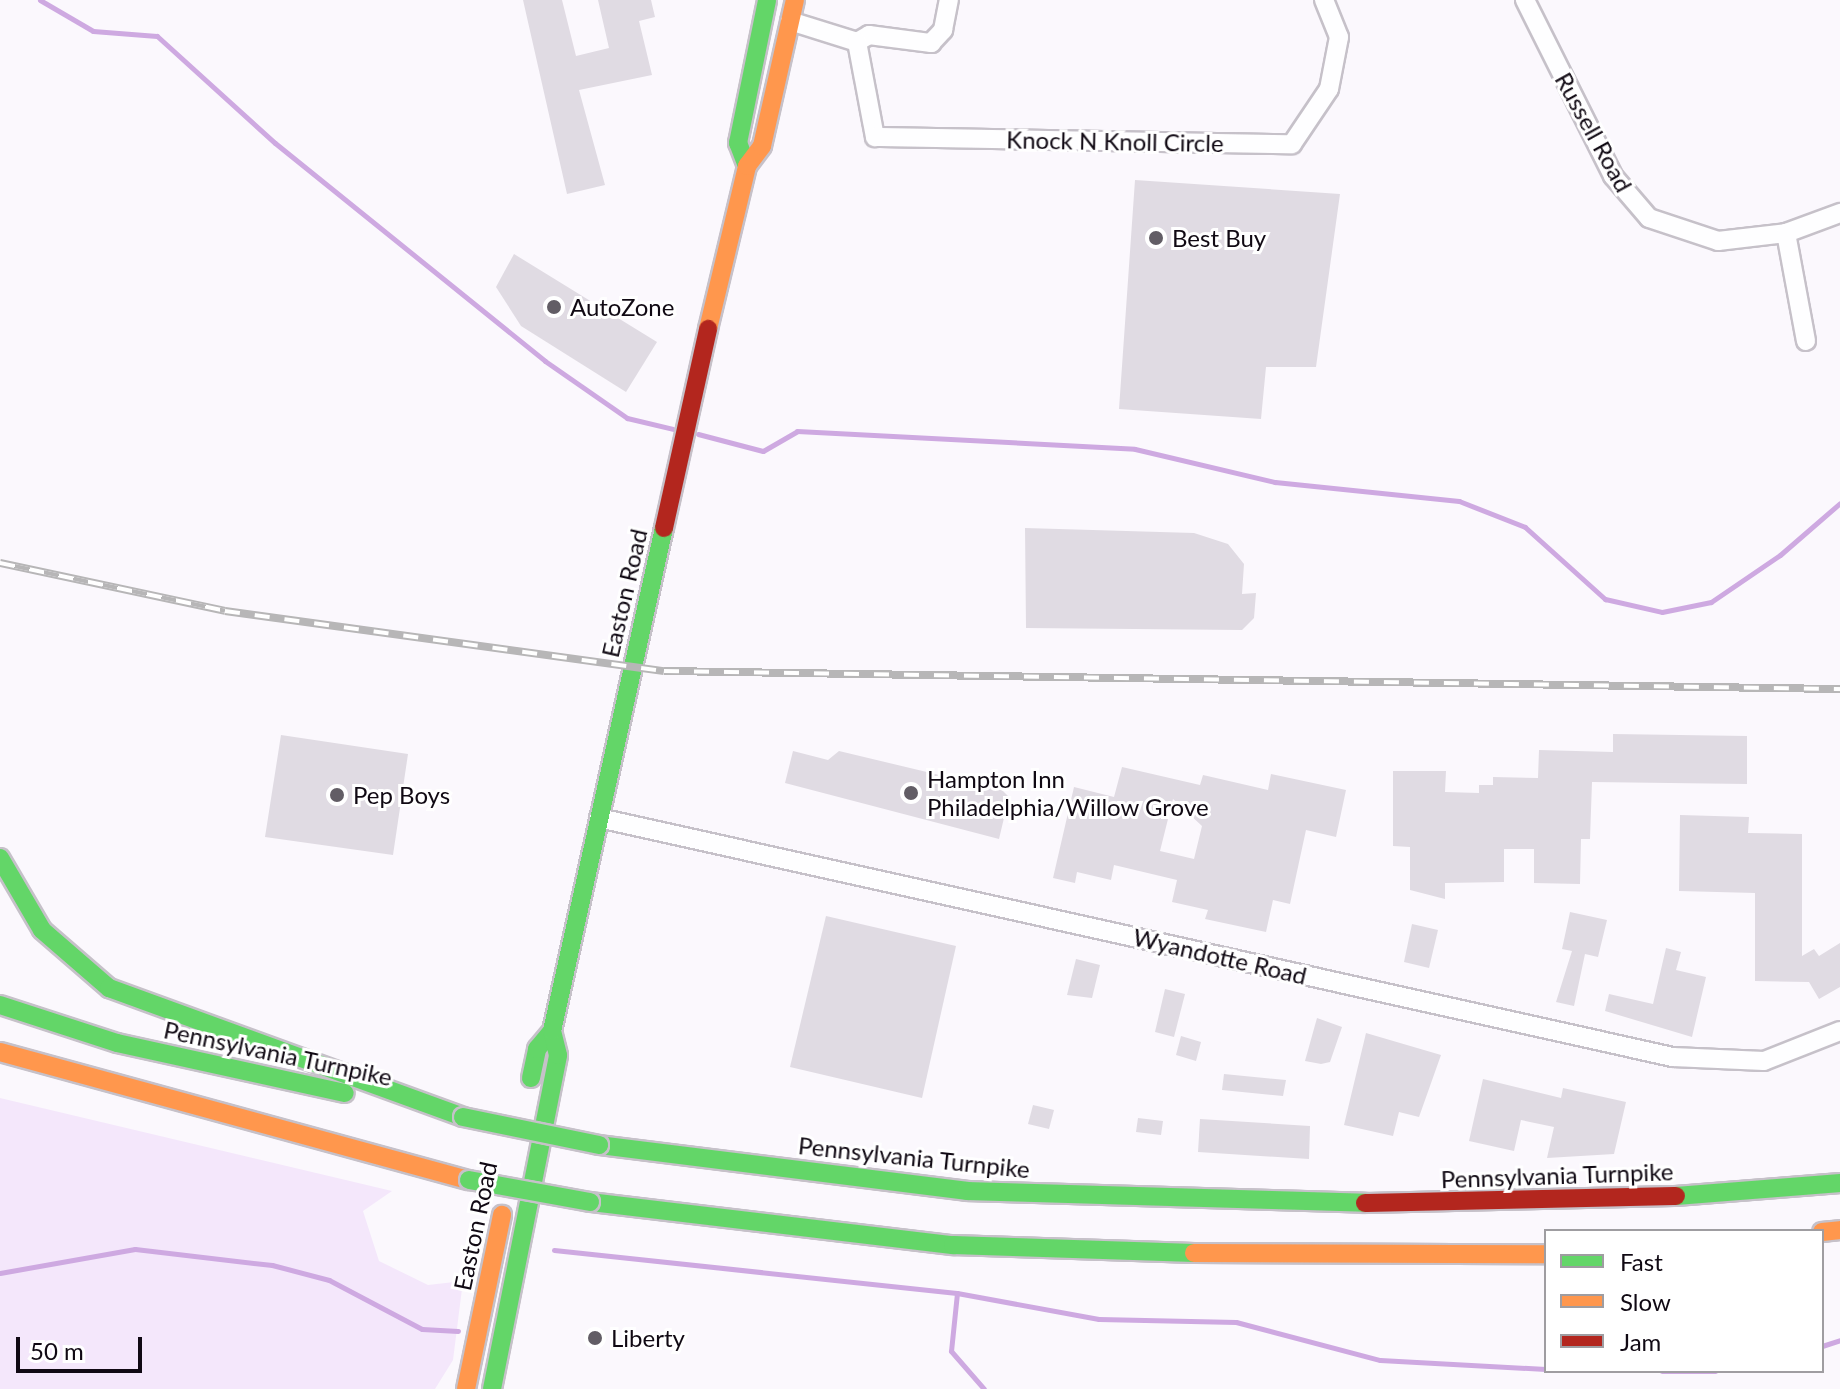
<!DOCTYPE html>
<html>
<head>
<meta charset="utf-8">
<style>
	body { margin:0 }
	#map { position:relative; width:1840px; height:1389px; overflow:hidden; background:#fbf8fd; font-family:Lato,sans-serif }
	div>[style] { position:absolute }
	[style*='--x'] { left:calc(var(--x)*1px); top:calc(var(--y)*1px); width:calc(var(--w)*1px); rotate:calc(var(--a)*1deg) }
	.green>* { inset:0; background:#f4e7fb }
	.stream>* { height:5px; margin:-2.5px; padding:0 2.5px; transform-origin:2.5px; border-radius:2.5px; background:#cea9e1 }
	.building>* { inset:0; background:#e0dbe3 }
	.roads { filter:drop-shadow(2px 0 #c6c1c9) drop-shadow(-2px 0 #c6c1c9) drop-shadow(0 2px #c6c1c9) drop-shadow(0 -2px #c6c1c9) }
	.street>* { height:18px; margin:-9px; padding:0 9px; transform-origin:9px; border-radius:9px; background:#fefeff }
	.fast>* { height:18px; margin:-9px; padding:0 9px; transform-origin:9px; border-radius:9px; background:#63d668 }
	.slow>* { height:18px; margin:-9px; padding:0 9px; transform-origin:9px; border-radius:9px; background:#ff974d }
	.jam>* { height:18px; margin:-9px; padding:0 9px; transform-origin:9px; border-radius:9px; background:#b3261e }
	.rail>* { height:8px; margin-top:-4px; transform-origin:0; background:repeating-linear-gradient(90deg,#fff 0 15px,#b7b6b7 0 30px); box-sizing:border-box; border-block:2px solid #b7b6b7 }
	.bridges { filter:drop-shadow(2px 0 #c6c1c9) drop-shadow(-2px 0 #c6c1c9) drop-shadow(0 2px #c6c1c9) drop-shadow(0 -2px #c6c1c9) }
	.fast-bridge>* { height:18px; margin:-9px; padding:0 9px; transform-origin:9px; border-radius:9px; background:#63d668 }
	.dots>* { width:22px; height:22px; translate:-50% -50%; box-sizing:border-box; border:4px solid #fff; border-radius:50% }
	span { translate:-50% -50%; white-space:nowrap; text-align:center; line-height:1.15; -webkit-text-stroke:6px #fff; paint-order:stroke }
	.street-label { font-size:24px; color:#100913 }
	.poi-label { font-size:24px; color:#100913 }
	.left { translate:0 -50%; text-align:left }
	.legend { position:absolute; left:1544px; top:1229px; width:280px; height:144px; box-sizing:border-box; background:#fff; border:2px solid #9f9da1; margin:0; padding:10px 14px; list-style:none; font-size:24px; color:#100913 }
	.legend li { display:flex; align-items:center; gap:16px; height:40px }
	.legend b { width:40px; border:2px solid #9f9da1 }
	.scale { position:absolute; left:16px; top:1337px; width:126px; height:36px; box-sizing:border-box; border:4px solid #100913; border-top:0; padding-left:10px; font-size:24px; line-height:28px; white-space:nowrap; color:#100913; -webkit-text-stroke:6px #fff; paint-order:stroke }
</style>
</head>
<body>
<div id="map">
	<div class="green">
		<div style="clip-path:polygon(0 1098px,392px 1191px,363px 1211px,379px 1261px,428px 1285px,463px 1281px,453px 1360px,435px 1389px,0 1389px)"></div>
	</div>
	<div class="stream">
		<div style="--x:40;--y:0;--w:61;--a:30.3"></div>
		<div style="--x:93;--y:31;--w:64;--a:4.5"></div>
		<div style="--x:157;--y:36;--w:159;--a:42.2"></div>
		<div style="--x:275;--y:143;--w:347;--a:38.9"></div>
		<div style="--x:545;--y:361;--w:100;--a:34.8"></div>
		<div style="--x:627;--y:418;--w:47;--a:13.4"></div>
		<div style="--x:698;--y:434;--w:67;--a:14.7"></div>
		<div style="--x:763;--y:451;--w:39;--a:-30"></div>
		<div style="--x:797;--y:431;--w:338;--a:3"></div>
		<div style="--x:1135;--y:449;--w:144;--a:13.3"></div>
		<div style="--x:1275;--y:482;--w:185;--a:5.9"></div>
		<div style="--x:1459;--y:501;--w:71;--a:21.5"></div>
		<div style="--x:1525;--y:527;--w:108;--a:42"></div>
		<div style="--x:1605;--y:599;--w:58;--a:12.8"></div>
		<div style="--x:1662;--y:612;--w:50;--a:-11.5"></div>
		<div style="--x:1711;--y:602;--w:83;--a:-34.3"></div>
		<div style="--x:1780;--y:555;--w:79;--a:-40.9"></div>
		<div style="--x:554;--y:1250;--w:405;--a:6.1"></div>
		<div style="--x:957;--y:1293;--w:144;--a:10.4"></div>
		<div style="--x:1099;--y:1319;--w:137;--a:1.3"></div>
		<div style="--x:1236;--y:1322;--w:149;--a:14.8"></div>
		<div style="--x:1380;--y:1360;--w:166;--a:3.1"></div>
		<div style="--x:0;--y:1273;--w:137;--a:-10.1"></div>
		<div style="--x:135;--y:1249;--w:138;--a:6.7"></div>
		<div style="--x:272;--y:1265;--w:59;--a:14.7"></div>
		<div style="--x:329;--y:1280;--w:105;--a:27.8"></div>
		<div style="--x:422;--y:1329;--w:36;--a:3"></div>
		<div style="--x:957;--y:1293;--w:58;--a:95.9"></div>
		<div style="--x:951;--y:1351;--w:50;--a:49"></div>
		<div style="--x:1822;--y:1346;--w:19;--a:-18"></div>
		<div style="--x:1662;--y:1371;--w:53;--a:0"></div>
	</div>
	<div class="building">
		<div style="clip-path:polygon(523px 0,562px 0,576px 56px,609px 48px,598px 0,651px 0,655px 17px,639px 21px,652px 75px,579px 90px,605px 185px,567px 194px)"></div>
		<div style="clip-path:polygon(1135px 180px,1340px 194px,1316px 367px,1266px 367px,1261px 419px,1119px 409px)"></div>
		<div style="clip-path:polygon(514px 254px,657px 342px,626px 392px,521px 326px,496px 287px)"></div>
		<div style="clip-path:polygon(1025px 528px,1194px 533px,1228px 544px,1244px 564px,1242px 594px,1256px 593px,1254px 618px,1242px 630px,1026px 628px)"></div>
		<div style="clip-path:polygon(1613px 734px,1747px 736px,1747px 784px,1592px 782px,1590px 839px,1581px 839px,1580px 884px,1534px 883px,1534px 849px,1504px 849px,1504px 882px,1445px 883px,1445px 899px,1410px 890px,1410px 847px,1393px 846px,1393px 771px,1446px 771px,1445px 792px,1479px 793px,1479px 785px,1493px 785px,1493px 777px,1538px 778px,1539px 750px,1613px 752px)"></div>
		<div style="clip-path:polygon(281px 735px,408px 754px,393px 855px,265px 837px)"></div>
		<div style="clip-path:polygon(793px 751px,828px 760px,839px 751px,1002px 790px,1009px 797px,999px 839px,785px 783px)"></div>
		<div style="clip-path:polygon(evenodd,1122px 767px,1200px 785px,1203px 775px,1268px 790px,1271px 774px,1346px 790px,1336px 837px,1306px 830px,1290px 904px,1273px 900px,1266px 932px,1205px 919px,1208px 910px,1172px 902px,1177px 880px,1114px 865px,1111px 880px,1077px 872px,1075px 883px,1053px 878px,1074px 787px,1114px 797px,1122px 767px,1173px 799px,1202px 826px,1194px 859px,1160px 851px,1173px 799px)"></div>
		<div style="clip-path:polygon(1680px 815px,1749px 817px,1748px 833px,1802px 834px,1802px 956px,1814px 949px,1819px 956px,1840px 943px,1840px 987px,1819px 999px,1809px 982px,1755px 981px,1755px 893px,1679px 891px)"></div>
		<div style="clip-path:polygon(1570px 912px,1607px 920px,1598px 957px,1585px 954px,1574px 1006px,1556px 1002px,1572px 951px,1562px 949px)"></div>
		<div style="clip-path:polygon(826px 916px,956px 946px,922px 1098px,790px 1067px)"></div>
		<div style="clip-path:polygon(1412px 924px,1438px 930px,1429px 968px,1404px 962px)"></div>
		<div style="clip-path:polygon(1666px 948px,1681px 952px,1676px 970px,1706px 977px,1692px 1037px,1605px 1011px,1609px 994px,1653px 1004px)"></div>
		<div style="clip-path:polygon(1076px 959px,1100px 965px,1092px 998px,1067px 995px)"></div>
		<div style="clip-path:polygon(1165px 989px,1185px 994px,1174px 1037px,1155px 1032px)"></div>
		<div style="clip-path:polygon(1317px 1018px,1342px 1027px,1330px 1062px,1321px 1064px,1305px 1061px)"></div>
		<div style="clip-path:polygon(1366px 1033px,1441px 1055px,1419px 1117px,1399px 1112px,1393px 1136px,1344px 1125px)"></div>
		<div style="clip-path:polygon(1181px 1036px,1201px 1042px,1196px 1061px,1176px 1055px)"></div>
		<div style="clip-path:polygon(1224px 1074px,1286px 1080px,1283px 1096px,1222px 1090px)"></div>
		<div style="clip-path:polygon(1483px 1079px,1561px 1098px,1563px 1088px,1626px 1102px,1614px 1154px,1547px 1158px,1554px 1127px,1521px 1120px,1514px 1151px,1469px 1141px)"></div>
		<div style="clip-path:polygon(1033px 1105px,1054px 1110px,1049px 1129px,1028px 1124px)"></div>
		<div style="clip-path:polygon(1138px 1118px,1163px 1121px,1161px 1135px,1136px 1132px)"></div>
		<div style="clip-path:polygon(1200px 1119px,1310px 1126px,1309px 1159px,1198px 1152px)"></div>
	</div>
	<div class="roads">
		<div class="street">
			<div style="--x:1525;--y:0;--w:197;--a:63.4"></div>
			<div style="--x:1613;--y:176;--w:55;--a:49.4"></div>
			<div style="--x:1649;--y:218;--w:73;--a:18.4"></div>
			<div style="--x:1718;--y:241;--w:68;--a:-6.7"></div>
			<div style="--x:790;--y:21;--w:70;--a:17.4"></div>
			<div style="--x:857;--y:42;--w:14;--a:-30"></div>
			<div style="--x:869;--y:35;--w:63;--a:7.4"></div>
			<div style="--x:931;--y:43;--w:18;--a:-47"></div>
			<div style="--x:943;--y:30;--w:31;--a:-79"></div>
			<div style="--x:857;--y:42;--w:97;--a:79.3"></div>
			<div style="--x:875;--y:137;--w:417;--a:1"></div>
			<div style="--x:1292;--y:144;--w:66;--a:-56.1"></div>
			<div style="--x:1329;--y:89;--w:53;--a:-79.1"></div>
			<div style="--x:1339;--y:37;--w:40;--a:-112"></div>
			<div style="--x:1806;--y:341;--w:110;--a:-100.5"></div>
			<div style="--x:1786;--y:233;--w:58;--a:-20.3"></div>
			<div style="--x:599;--y:818;--w:1100;--a:12.55"></div>
			<div style="--x:1673;--y:1057;--w:91;--a:2.5"></div>
			<div style="--x:1764;--y:1061;--w:82;--a:-21.5"></div>
		</div>
		<div class="fast">
			<div style="--x:747;--y:166;--w:25;--a:-111"></div>
			<div style="--x:738;--y:143;--w:146;--a:-78.5"></div>
			<div style="--x:0;--y:858;--w:83;--a:59.7"></div>
			<div style="--x:42;--y:930;--w:89;--a:40.9"></div>
			<div style="--x:109;--y:988;--w:377;--a:20"></div>
			<div style="--x:0;--y:1005;--w:123;--a:18"></div>
			<div style="--x:117;--y:1043;--w:233;--a:12.4"></div>
			<div style="--x:531;--y:1078;--w:30;--a:-78"></div>
			<div style="--x:537;--y:1049;--w:23;--a:-50"></div>
			<div style="--x:599;--y:1145;--w:371;--a:7.1"></div>
			<div style="--x:967;--y:1191;--w:398;--a:1.7"></div>
			<div style="--x:1676;--y:1196;--w:165;--a:-4.5"></div>
			<div style="--x:590;--y:1202;--w:366;--a:6.8"></div>
			<div style="--x:953;--y:1245;--w:241;--a:1.9"></div>
			<div style="--x:492;--y:1389;--w:340;--a:-78.8"></div>
			<div style="--x:558;--y:1055;--w:25;--a:-104"></div>
			<div style="--x:552;--y:1031;--w:515;--a:-77.45"></div>
		</div>
		<div class="slow">
			<div style="--x:708;--y:329;--w:168;--a:-76.5"></div>
			<div style="--x:747;--y:166;--w:25;--a:-53"></div>
			<div style="--x:762;--y:146;--w:150;--a:-77.3"></div>
			<div style="--x:0;--y:1052;--w:486;--a:15.3"></div>
			<div style="--x:1822;--y:1232;--w:18;--a:-6"></div>
			<div style="--x:1194;--y:1253;--w:352;--a:0.2"></div>
			<div style="--x:466;--y:1389;--w:178;--a:-78.3"></div>
		</div>
		<div class="jam">
			<div style="--x:664;--y:528;--w:204;--a:-77.5"></div>
			<div style="--x:1365;--y:1203;--w:311;--a:-1.3"></div>
		</div>
	</div>
	<div class="rail">
		<div style="--x:0;--y:563;--w:230;--a:12"></div>
		<div style="--x:225;--y:611;--w:443;--a:7.8"></div>
		<div style="--x:664;--y:671;--w:1176;--a:0.88"></div>
	</div>
	<div class="bridges">
		<div class="fast-bridge">
			<div style="--x:463;--y:1117;--w:139;--a:11.6"></div>
			<div style="--x:469;--y:1180;--w:123;--a:10.3"></div>
		</div>
	</div>
	<div class="dots">
		<div style="left:1156px;top:238px;background:#625d65"></div>
		<div style="left:554px;top:307px;background:#625d65"></div>
		<div style="left:911px;top:793px;background:#625d65"></div>
		<div style="left:337px;top:795px;background:#625d65"></div>
		<div style="left:595px;top:1338px;background:#625d65"></div>
	</div>
	<div class="street-label">
		<span style="left:1594px;top:132px;rotate:61deg">Russell Road</span>
		<span style="left:1115px;top:141px;rotate:1deg">Knock N Knoll Circle</span>
		<span style="left:624px;top:593px;rotate:-77deg">Easton Road</span>
		<span style="left:1220px;top:956px;rotate:13deg">Wyandotte Road</span>
		<span style="left:278px;top:1053px;rotate:12deg">Pennsylvania Turnpike</span>
		<span style="left:914px;top:1157px;rotate:6deg">Pennsylvania Turnpike</span>
		<span style="left:1557px;top:1175px;rotate:-2deg">Pennsylvania Turnpike</span>
		<span style="left:475px;top:1226px;rotate:-78deg">Easton Road</span>
	</div>
	<div class="poi-label">
		<span class="left" style="left:1172px;top:238px">Best Buy</span>
		<span class="left" style="left:570px;top:307px">AutoZone</span>
		<span class="left" style="left:927px;top:793px">Hampton Inn<br>Philadelphia/Willow Grove</span>
		<span class="left" style="left:353px;top:795px">Pep Boys</span>
		<span class="left" style="left:611px;top:1338px">Liberty</span>
	</div>
	<ul class="legend">
	<li><b style="height:10px;background:#63d668"></b>Fast</li>
	<li><b style="height:10px;background:#ff974d"></b>Slow</li>
	<li><b style="height:10px;background:#b3261e"></b>Jam</li>
	</ul>
	<div class="scale">50 m</div>
</div>
</body>
</html>
